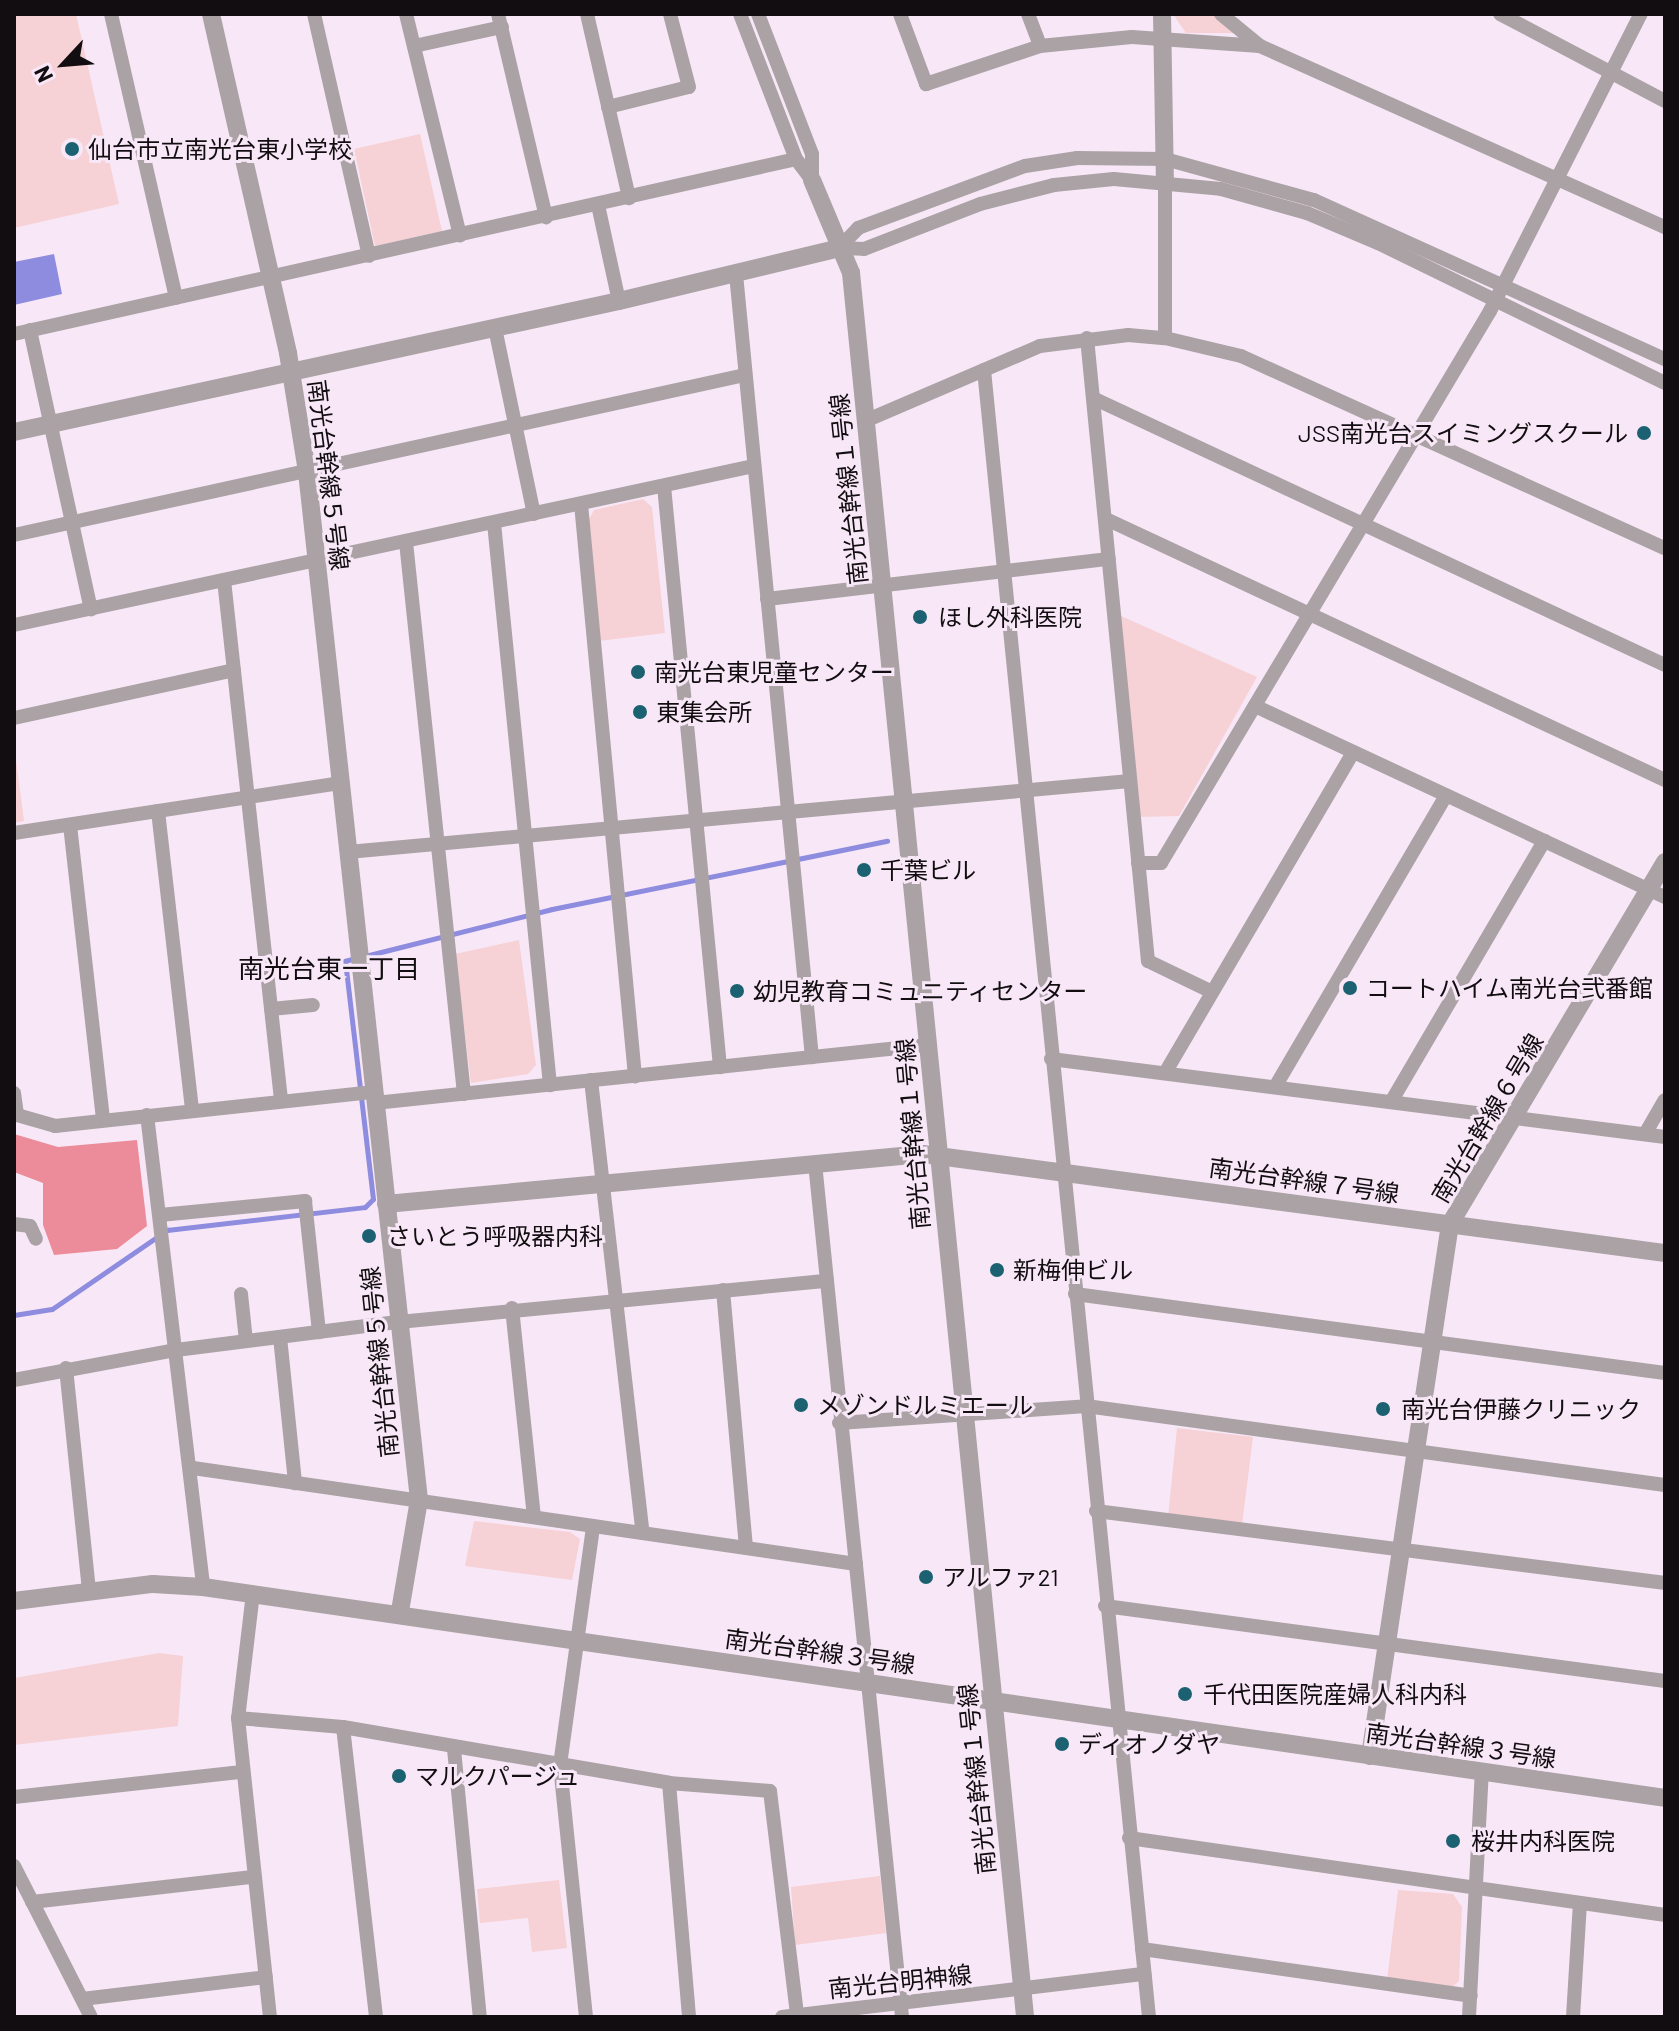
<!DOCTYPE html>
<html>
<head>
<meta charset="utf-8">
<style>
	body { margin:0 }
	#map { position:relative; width:1679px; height:2031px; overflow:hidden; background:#f8e8f7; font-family:Barlow,"Noto Sans JP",sans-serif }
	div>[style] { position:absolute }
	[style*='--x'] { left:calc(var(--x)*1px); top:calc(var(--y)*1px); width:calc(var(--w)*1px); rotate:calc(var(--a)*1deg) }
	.green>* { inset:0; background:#f6d1d5 }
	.forest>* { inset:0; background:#ec8b9a }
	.water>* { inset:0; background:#8e8cde }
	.stream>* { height:5px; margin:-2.5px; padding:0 2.5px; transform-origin:2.5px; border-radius:2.5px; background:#8e8cde }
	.minor>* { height:14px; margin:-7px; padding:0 7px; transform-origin:7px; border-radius:7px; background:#aba2a6 }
	.tertiary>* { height:18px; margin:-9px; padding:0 9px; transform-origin:9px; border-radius:9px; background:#aba2a6 }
	.dots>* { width:22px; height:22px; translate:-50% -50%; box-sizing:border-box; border:4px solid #f8e8f7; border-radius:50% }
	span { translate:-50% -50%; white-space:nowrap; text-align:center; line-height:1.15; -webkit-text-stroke:6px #f8e8f7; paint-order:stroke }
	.poi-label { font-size:24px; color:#120d11 }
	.left { translate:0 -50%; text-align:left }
	.right { translate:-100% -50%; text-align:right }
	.street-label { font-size:24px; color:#120d11 }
	.neighbourhood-label { font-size:26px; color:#120d11 }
	.frame { position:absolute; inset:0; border:16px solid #120d11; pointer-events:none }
	.north { position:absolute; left:24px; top:24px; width:80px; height:80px; -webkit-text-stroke:6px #f8e8f7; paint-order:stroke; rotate:244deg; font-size:22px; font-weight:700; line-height:32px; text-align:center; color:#120d11 }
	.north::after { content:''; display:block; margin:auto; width:28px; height:36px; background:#120d11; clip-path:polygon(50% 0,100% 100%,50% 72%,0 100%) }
</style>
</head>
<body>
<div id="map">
	<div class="green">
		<div style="clip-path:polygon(14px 14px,76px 14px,119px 204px,14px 228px)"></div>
		<div style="clip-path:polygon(1173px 14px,1218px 14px,1239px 33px,1186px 33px)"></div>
		<div style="clip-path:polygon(420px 134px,442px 231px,375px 246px,354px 149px)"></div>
		<div style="clip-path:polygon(643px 499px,652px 507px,665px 633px,599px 641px,587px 523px,594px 510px)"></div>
		<div style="clip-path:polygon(1119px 615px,1257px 677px,1179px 816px,1138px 817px)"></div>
		<div style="clip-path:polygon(14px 744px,24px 821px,14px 823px)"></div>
		<div style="clip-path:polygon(519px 940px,536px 1065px,528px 1074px,471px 1083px,455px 954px)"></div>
		<div style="clip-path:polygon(1177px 1428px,1253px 1437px,1242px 1525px,1168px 1517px)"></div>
		<div style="clip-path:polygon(474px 1521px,570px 1532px,580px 1539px,572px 1580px,465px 1566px)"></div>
		<div style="clip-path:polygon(159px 1653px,183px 1656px,178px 1726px,14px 1745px,14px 1678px)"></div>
		<div style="clip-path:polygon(880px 1876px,886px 1933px,795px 1945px,791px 1887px)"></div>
		<div style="clip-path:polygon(559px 1880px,567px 1948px,532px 1952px,528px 1918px,480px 1923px,477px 1889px)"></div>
		<div style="clip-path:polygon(1398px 1890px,1453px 1894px,1462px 1907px,1459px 1981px,1450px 1989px,1387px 1980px)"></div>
	</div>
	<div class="forest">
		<div style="clip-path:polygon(14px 1134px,58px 1147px,137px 1140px,147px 1226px,117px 1249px,54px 1255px,43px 1225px,43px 1183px,14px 1172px)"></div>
	</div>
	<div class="water">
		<div style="clip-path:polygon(54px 254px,62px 294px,14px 305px,14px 262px)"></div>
	</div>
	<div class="stream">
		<div style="--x:365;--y:956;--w:193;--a:-14.1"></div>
		<div style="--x:552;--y:909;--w:342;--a:-11.5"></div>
		<div style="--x:14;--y:1315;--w:38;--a:-9"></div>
		<div style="--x:52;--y:1309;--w:140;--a:-34.5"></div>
		<div style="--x:167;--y:1230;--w:199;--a:-6.6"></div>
		<div style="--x:365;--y:1207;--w:11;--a:-45"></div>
		<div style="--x:373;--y:1199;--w:240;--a:-96.7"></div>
		<div style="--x:345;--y:961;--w:10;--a:-17"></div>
	</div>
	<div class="minor">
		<div style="--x:111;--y:14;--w:291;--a:77.1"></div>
		<div style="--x:314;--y:14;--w:248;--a:77.2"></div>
		<div style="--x:406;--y:14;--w:228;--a:76.3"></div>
		<div style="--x:498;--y:14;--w:209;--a:76.7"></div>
		<div style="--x:587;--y:14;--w:189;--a:77.1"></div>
		<div style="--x:740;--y:14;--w:155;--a:68.9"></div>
		<div style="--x:796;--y:159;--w:26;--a:53"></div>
		<div style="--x:758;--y:14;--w:150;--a:68.9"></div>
		<div style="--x:812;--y:154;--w:26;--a:90"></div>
		<div style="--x:900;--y:14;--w:75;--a:69.6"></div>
		<div style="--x:926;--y:84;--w:120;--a:-18.4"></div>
		<div style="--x:1040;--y:46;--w:92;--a:-5.6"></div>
		<div style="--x:1132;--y:37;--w:128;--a:4"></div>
		<div style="--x:1260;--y:46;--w:444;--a:24.1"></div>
		<div style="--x:1028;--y:14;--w:34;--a:69"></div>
		<div style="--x:1221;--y:14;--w:50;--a:39.4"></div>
		<div style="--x:1500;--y:14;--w:187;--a:27.8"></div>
		<div style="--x:414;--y:46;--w:90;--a:-12.2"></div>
		<div style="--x:608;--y:107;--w:83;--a:-13.9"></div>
		<div style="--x:689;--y:87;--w:75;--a:-104.6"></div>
		<div style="--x:1165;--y:182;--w:156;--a:90"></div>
		<div style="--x:598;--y:205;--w:98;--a:77.7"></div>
		<div style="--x:839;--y:248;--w:28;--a:-46"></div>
		<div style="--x:858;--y:228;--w:178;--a:-20.4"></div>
		<div style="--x:1025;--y:166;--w:53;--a:-8.7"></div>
		<div style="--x:1077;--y:158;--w:88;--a:0.7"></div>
		<div style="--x:1165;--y:159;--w:155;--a:15.4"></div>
		<div style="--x:1314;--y:200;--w:385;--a:24.4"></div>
		<div style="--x:839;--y:248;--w:25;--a:2"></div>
		<div style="--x:864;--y:249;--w:124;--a:-21.2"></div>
		<div style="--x:980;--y:204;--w:76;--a:-14.4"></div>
		<div style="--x:1054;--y:185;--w:60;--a:-5.7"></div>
		<div style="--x:1114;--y:179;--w:107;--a:5.3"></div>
		<div style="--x:1221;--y:189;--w:89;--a:15.6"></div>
		<div style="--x:1307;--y:213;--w:77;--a:22.9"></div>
		<div style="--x:1378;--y:243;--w:319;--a:26"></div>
		<div style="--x:736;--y:274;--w:787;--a:84.46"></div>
		<div style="--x:495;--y:328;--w:190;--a:78.2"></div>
		<div style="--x:30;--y:330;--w:286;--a:77.7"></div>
		<div style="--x:14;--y:334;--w:801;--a:-12.61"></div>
		<div style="--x:1087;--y:338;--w:626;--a:84.41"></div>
		<div style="--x:1148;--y:961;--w:71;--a:25.8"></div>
		<div style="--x:984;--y:370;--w:1655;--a:84.28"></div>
		<div style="--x:1095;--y:399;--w:629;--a:25.02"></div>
		<div style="--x:865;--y:421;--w:190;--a:-23.2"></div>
		<div style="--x:1040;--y:346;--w:89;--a:-7.1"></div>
		<div style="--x:1128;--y:335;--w:37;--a:5"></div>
		<div style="--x:1165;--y:338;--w:78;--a:13.3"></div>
		<div style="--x:1241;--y:356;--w:465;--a:24.4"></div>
		<div style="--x:664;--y:486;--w:584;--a:84.49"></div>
		<div style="--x:581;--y:504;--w:575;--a:84.61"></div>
		<div style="--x:1106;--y:519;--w:617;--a:25.03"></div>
		<div style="--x:494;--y:523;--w:565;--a:84.31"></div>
		<div style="--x:14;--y:535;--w:748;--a:-12.35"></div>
		<div style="--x:406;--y:542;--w:555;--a:84"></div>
		<div style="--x:224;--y:580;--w:523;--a:83.74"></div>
		<div style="--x:767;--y:599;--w:344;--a:-6.7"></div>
		<div style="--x:14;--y:625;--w:757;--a:-12.13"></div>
		<div style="--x:1255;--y:706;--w:452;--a:25"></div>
		<div style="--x:14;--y:718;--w:225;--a:-12.3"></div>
		<div style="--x:158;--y:811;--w:301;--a:83.5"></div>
		<div style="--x:70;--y:825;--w:297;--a:83.6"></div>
		<div style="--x:14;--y:833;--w:331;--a:-8.7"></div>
		<div style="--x:348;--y:852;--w:785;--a:-5.19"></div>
		<div style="--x:1138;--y:863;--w:23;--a:0"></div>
		<div style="--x:1161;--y:863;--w:643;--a:-59.2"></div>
		<div style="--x:1490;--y:311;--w:333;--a:-63.1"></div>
		<div style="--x:271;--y:1009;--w:42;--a:-5.4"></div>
		<div style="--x:1051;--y:1059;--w:619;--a:7.24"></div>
		<div style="--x:1165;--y:1073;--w:372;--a:-59.6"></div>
		<div style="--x:591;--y:1080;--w:456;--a:83.5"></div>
		<div style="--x:1275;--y:1087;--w:338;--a:-59.6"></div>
		<div style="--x:14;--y:1093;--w:22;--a:82"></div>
		<div style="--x:17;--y:1115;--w:40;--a:16"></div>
		<div style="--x:55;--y:1126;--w:321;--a:-6.1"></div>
		<div style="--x:1391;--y:1102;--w:303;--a:-59.6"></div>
		<div style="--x:375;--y:1103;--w:555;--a:-6"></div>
		<div style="--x:147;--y:1115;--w:475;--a:83.2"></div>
		<div style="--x:1645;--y:1134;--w:39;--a:-60"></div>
		<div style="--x:815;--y:1163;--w:858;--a:84.18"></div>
		<div style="--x:160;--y:1215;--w:146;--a:-5.5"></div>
		<div style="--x:305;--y:1201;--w:132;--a:83.9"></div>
		<div style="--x:14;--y:1224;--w:16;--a:7"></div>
		<div style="--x:30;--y:1226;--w:14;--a:65"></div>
		<div style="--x:723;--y:1290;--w:259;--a:84.9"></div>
		<div style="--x:241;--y:1294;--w:47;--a:83.9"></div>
		<div style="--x:1075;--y:1294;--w:595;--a:7.63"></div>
		<div style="--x:512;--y:1308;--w:210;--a:84"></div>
		<div style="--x:280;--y:1337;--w:147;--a:84.1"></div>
		<div style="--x:66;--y:1368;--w:225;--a:84.1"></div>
		<div style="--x:14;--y:1380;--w:165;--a:-10.5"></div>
		<div style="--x:176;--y:1350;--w:225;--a:-7.2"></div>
		<div style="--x:399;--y:1322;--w:430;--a:-5.5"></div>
		<div style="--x:839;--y:1423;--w:248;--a:-3.9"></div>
		<div style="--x:1086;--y:1406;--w:584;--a:7.77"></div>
		<div style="--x:193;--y:1468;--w:670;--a:8.24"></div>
		<div style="--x:1096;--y:1511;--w:574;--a:7.21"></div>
		<div style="--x:253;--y:1593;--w:126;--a:96.8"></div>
		<div style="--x:238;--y:1718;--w:301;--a:83.9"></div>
		<div style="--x:1105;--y:1606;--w:565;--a:7.63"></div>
		<div style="--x:238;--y:1718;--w:105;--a:4.9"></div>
		<div style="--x:343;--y:1727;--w:331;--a:9.7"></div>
		<div style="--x:669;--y:1783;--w:101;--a:4.5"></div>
		<div style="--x:770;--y:1791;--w:226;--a:83.1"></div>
		<div style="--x:343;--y:1727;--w:292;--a:83.5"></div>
		<div style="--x:454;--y:1749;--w:269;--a:84.5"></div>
		<div style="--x:669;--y:1783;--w:235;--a:85.1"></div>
		<div style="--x:14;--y:1797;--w:229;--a:-6.3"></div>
		<div style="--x:1129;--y:1838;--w:542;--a:8.17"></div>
		<div style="--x:14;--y:1866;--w:169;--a:63"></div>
		<div style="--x:32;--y:1902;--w:222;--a:-6.5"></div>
		<div style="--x:1142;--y:1949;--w:332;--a:8.1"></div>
		<div style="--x:82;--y:1999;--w:185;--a:-6.8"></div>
		<div style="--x:586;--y:2017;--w:253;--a:-95.9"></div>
		<div style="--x:560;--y:1765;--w:241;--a:-82.1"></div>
		<div style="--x:782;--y:2017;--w:365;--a:-6.8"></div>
		<div style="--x:1469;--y:2017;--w:245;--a:-87"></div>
		<div style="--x:1573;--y:2017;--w:114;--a:-86.5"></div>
	</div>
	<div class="tertiary">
		<div style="--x:211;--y:14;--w:348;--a:77.2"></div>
		<div style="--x:288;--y:353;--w:121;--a:80.9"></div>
		<div style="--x:307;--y:472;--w:1034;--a:83.78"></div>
		<div style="--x:419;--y:1500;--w:113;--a:99.7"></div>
		<div style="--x:1162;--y:14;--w:168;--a:89"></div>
		<div style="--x:812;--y:180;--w:101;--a:67.2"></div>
		<div style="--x:851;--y:273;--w:1753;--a:84.3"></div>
		<div style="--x:14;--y:432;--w:619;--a:-12.22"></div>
		<div style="--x:619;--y:301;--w:226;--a:-13.5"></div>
		<div style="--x:386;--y:1204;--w:539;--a:-5.32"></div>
		<div style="--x:923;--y:1154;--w:749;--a:7.6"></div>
		<div style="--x:14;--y:1601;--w:140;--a:-7"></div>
		<div style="--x:153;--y:1584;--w:50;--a:3.4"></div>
		<div style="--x:203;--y:1587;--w:1477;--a:8.21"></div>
		<div style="--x:1370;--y:1756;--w:538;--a:-81.45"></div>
		<div style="--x:1450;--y:1224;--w:421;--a:-59.3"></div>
	</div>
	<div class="dots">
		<div style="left:72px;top:149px;background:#1b6172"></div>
		<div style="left:1644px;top:433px;background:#1b6172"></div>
		<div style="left:920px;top:617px;background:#1b6172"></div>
		<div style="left:638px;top:672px;background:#1b6172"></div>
		<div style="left:640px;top:712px;background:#1b6172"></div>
		<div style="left:864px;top:870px;background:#1b6172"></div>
		<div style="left:1350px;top:988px;background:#1b6172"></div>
		<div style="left:737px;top:991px;background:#1b6172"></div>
		<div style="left:369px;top:1236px;background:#1b6172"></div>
		<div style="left:997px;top:1270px;background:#1b6172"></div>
		<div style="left:801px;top:1405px;background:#1b6172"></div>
		<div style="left:1383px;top:1409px;background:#1b6172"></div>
		<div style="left:926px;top:1577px;background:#1b6172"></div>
		<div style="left:1185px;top:1694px;background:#1b6172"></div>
		<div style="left:1062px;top:1744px;background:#1b6172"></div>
		<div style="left:399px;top:1776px;background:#1b6172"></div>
		<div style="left:1453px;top:1841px;background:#1b6172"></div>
	</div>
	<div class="poi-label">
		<span class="left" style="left:88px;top:149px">仙台市立南光台東小学校</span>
		<span class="right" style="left:1628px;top:433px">JSS南光台スイミングスクール</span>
		<span class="left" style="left:938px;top:617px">ほし外科医院</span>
		<span class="left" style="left:654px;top:672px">南光台東児童センター</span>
		<span class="left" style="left:656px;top:712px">東集会所</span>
		<span class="left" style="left:880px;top:870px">千葉ビル</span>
		<span class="left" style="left:1366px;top:988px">コートハイム南光台弐番館</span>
		<span class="left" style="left:753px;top:991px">幼児教育コミュニティセンター</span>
		<span class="left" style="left:387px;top:1236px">さいとう呼吸器内科</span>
		<span class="left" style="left:1013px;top:1270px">新梅伸ビル</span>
		<span class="left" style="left:817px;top:1405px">メゾンドルミエール</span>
		<span class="left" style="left:1401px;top:1409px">南光台伊藤クリニック</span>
		<span class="left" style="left:942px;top:1577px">アルファ21</span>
		<span class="left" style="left:1203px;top:1694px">千代田医院産婦人科内科</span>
		<span class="left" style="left:1078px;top:1744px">ディオノダヤ</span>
		<span class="left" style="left:415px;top:1776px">マルクパージュ</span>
		<span class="left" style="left:1471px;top:1841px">桜井内科医院</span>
	</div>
	<div class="street-label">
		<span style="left:329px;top:475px;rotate:83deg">南光台幹線５号線</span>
		<span style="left:848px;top:489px;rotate:-96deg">南光台幹線１号線</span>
		<span style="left:1487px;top:1118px;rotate:-59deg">南光台幹線６号線</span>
		<span style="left:912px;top:1134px;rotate:-95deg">南光台幹線１号線</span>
		<span style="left:1304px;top:1180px;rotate:8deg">南光台幹線７号線</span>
		<span style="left:379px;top:1362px;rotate:-96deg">南光台幹線５号線</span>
		<span style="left:820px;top:1651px;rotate:8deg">南光台幹線３号線</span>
		<span style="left:1461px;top:1745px;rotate:8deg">南光台幹線３号線</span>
		<span style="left:976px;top:1779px;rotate:-96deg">南光台幹線１号線</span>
		<span style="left:900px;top:1981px;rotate:-6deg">南光台明神線</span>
	</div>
	<div class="neighbourhood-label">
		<span style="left:329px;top:968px">南光台東一丁目</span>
	</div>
	<div class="frame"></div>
	<div class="north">N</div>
</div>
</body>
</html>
